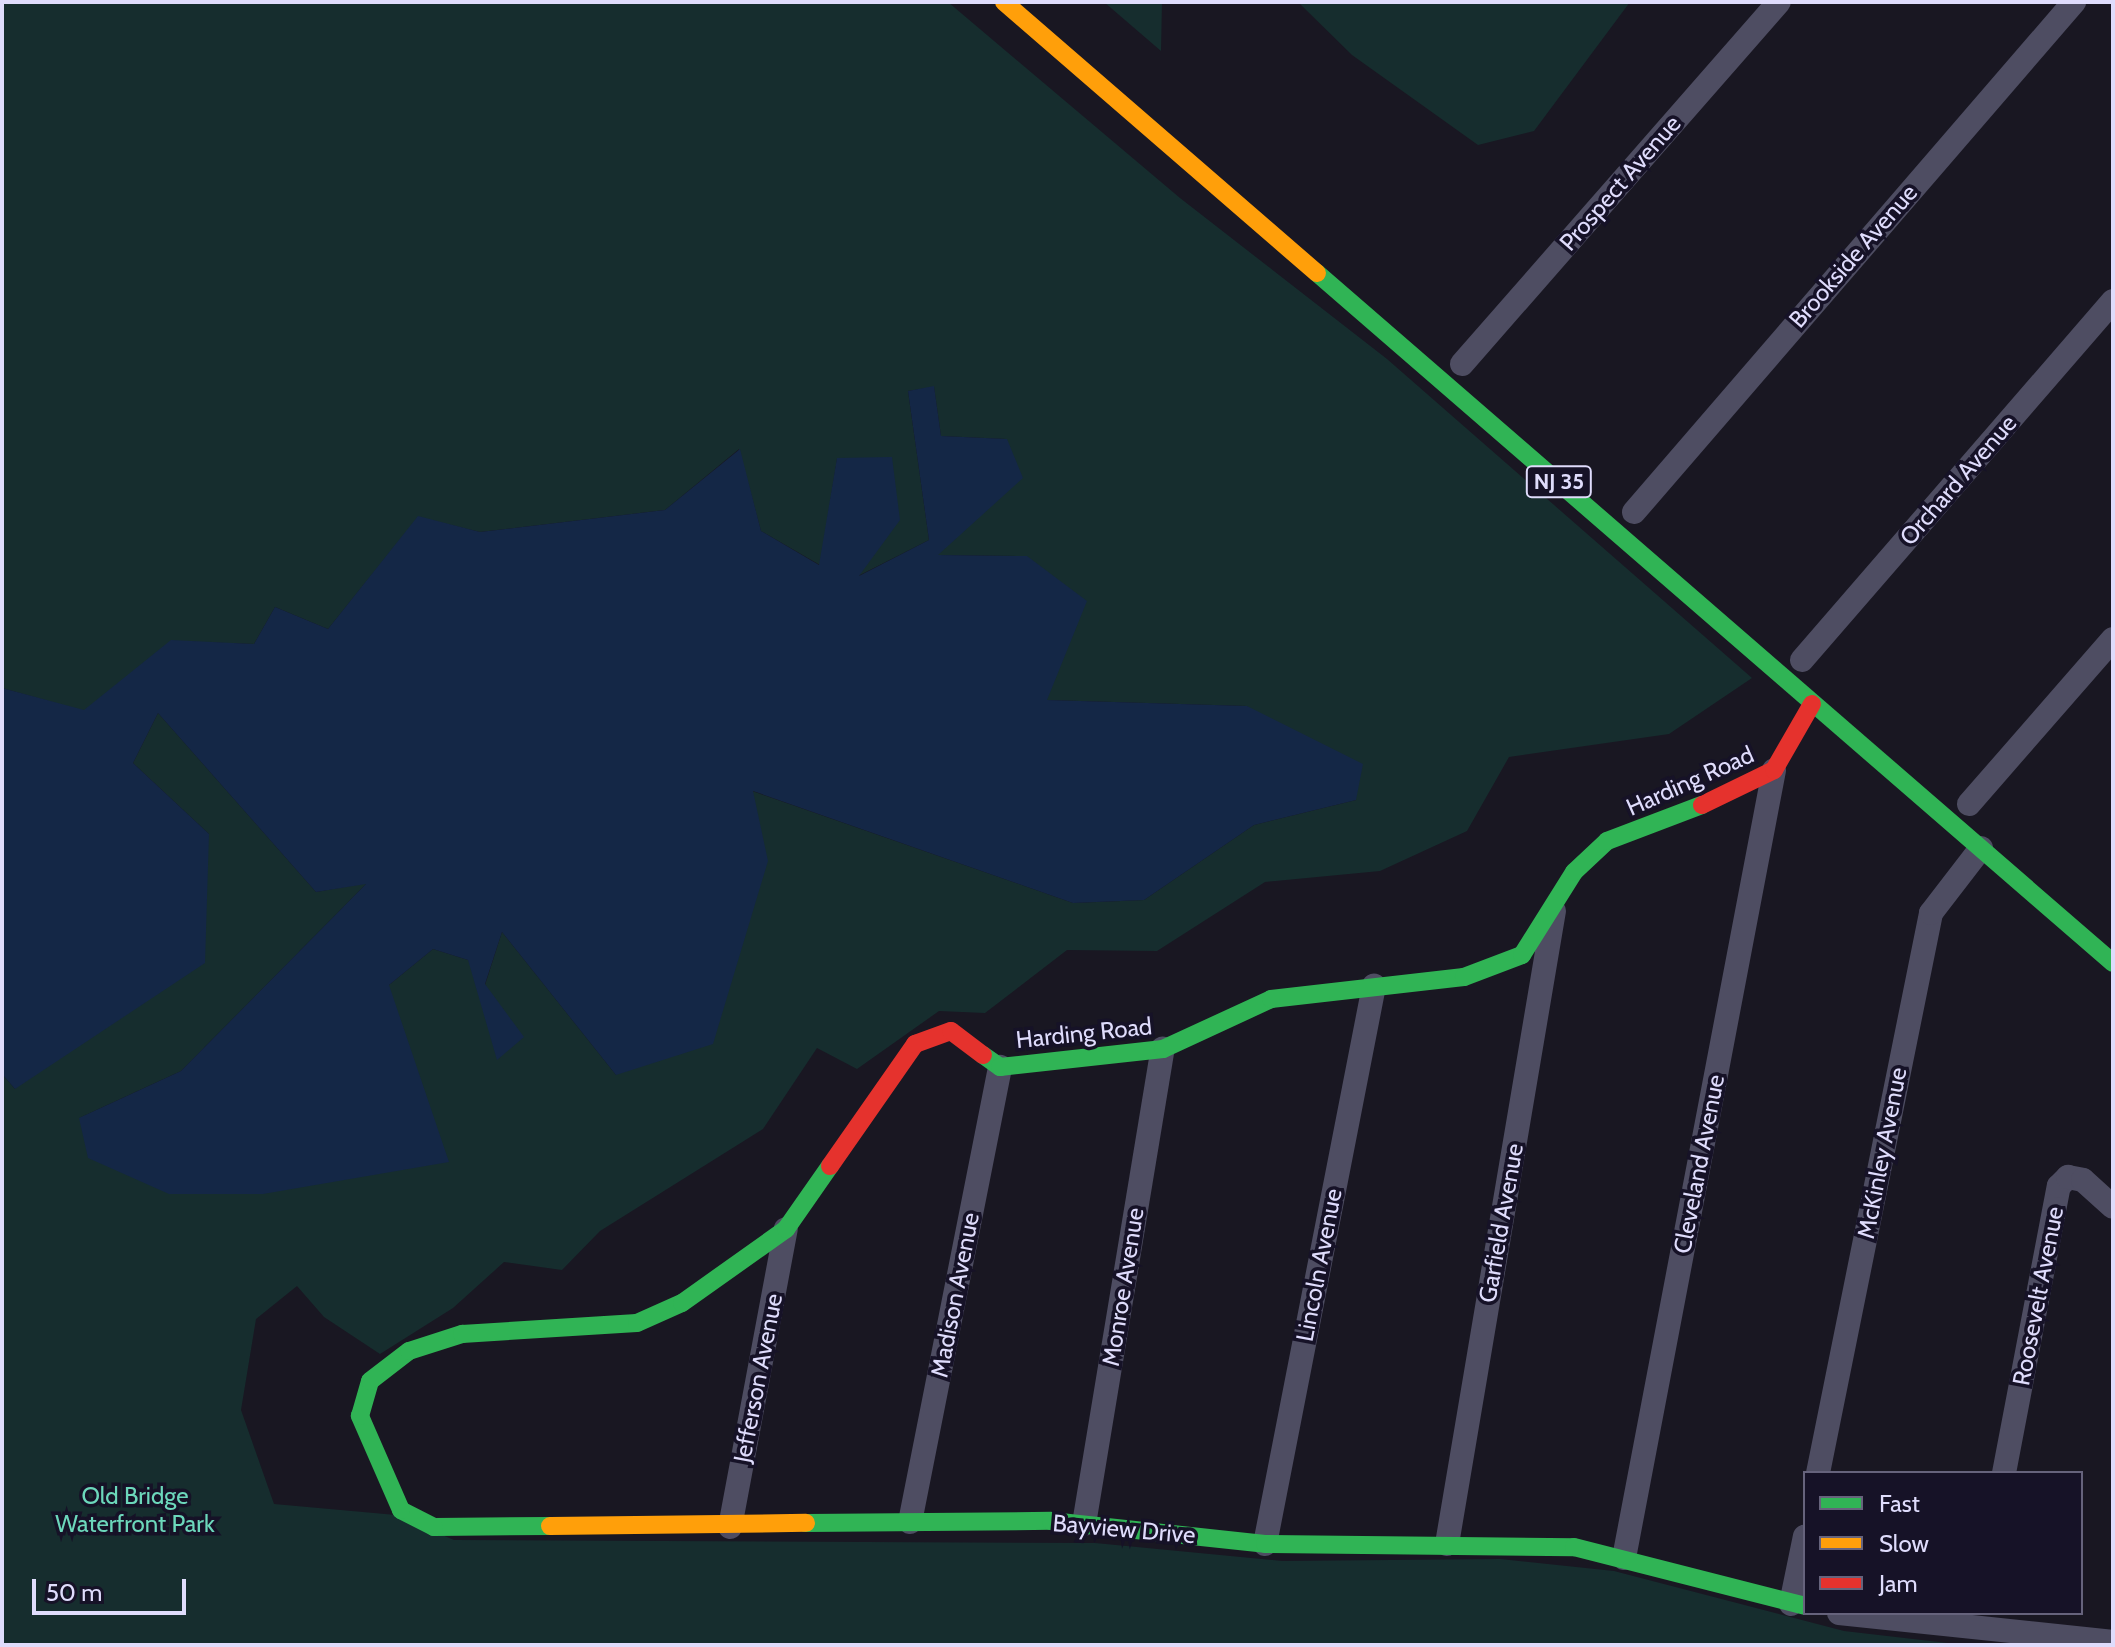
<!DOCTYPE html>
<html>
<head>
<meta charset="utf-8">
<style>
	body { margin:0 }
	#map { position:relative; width:2115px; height:1647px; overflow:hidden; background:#191722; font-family:Cabin,sans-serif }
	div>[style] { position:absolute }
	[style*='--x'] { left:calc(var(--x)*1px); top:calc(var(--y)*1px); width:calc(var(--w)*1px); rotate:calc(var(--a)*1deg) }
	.green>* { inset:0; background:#162d2e }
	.water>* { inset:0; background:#142746 }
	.street>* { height:24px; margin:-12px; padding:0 12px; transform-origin:12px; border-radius:12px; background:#4e4d62 }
	.fast>* { height:18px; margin:-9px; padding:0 9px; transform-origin:9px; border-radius:9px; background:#30b455 }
	.slow>* { height:18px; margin:-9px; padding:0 9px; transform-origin:9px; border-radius:9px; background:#ff9f0a }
	.jam>* { height:18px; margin:-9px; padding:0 9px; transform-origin:9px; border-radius:9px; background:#e5322d }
	span { translate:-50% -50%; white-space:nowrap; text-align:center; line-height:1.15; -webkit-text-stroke:7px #161227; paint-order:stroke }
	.shield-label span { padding:2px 6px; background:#161227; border:2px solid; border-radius:6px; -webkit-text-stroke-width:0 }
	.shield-label { font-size:22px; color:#dfdcfc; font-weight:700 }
	.street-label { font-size:24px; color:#dfdcfc }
	.park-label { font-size:24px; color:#6cd7bb }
	.frame { position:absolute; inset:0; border:4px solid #dfdcfc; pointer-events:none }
	.legend { position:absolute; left:1803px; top:1471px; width:280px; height:144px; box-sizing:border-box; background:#161227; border:2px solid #66637c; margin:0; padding:10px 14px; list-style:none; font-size:24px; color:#dfdcfc }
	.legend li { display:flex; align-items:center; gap:16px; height:40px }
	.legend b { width:40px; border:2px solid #66637c }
	.scale { position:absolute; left:32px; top:1579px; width:154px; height:36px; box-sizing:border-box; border:4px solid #dfdcfc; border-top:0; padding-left:10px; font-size:24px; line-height:28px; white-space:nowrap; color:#dfdcfc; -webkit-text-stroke:6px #161227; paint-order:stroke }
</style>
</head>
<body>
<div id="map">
	<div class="green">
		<div style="clip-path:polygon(2px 2px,948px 2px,1180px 198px,1387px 359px,1752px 678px,1669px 734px,1509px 757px,1467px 831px,1380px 871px,1265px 882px,1157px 951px,1067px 950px,985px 1013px,939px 1011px,857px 1069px,817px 1048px,763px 1129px,600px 1231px,562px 1270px,504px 1262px,453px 1308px,380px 1354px,324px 1317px,297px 1286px,256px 1319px,241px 1410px,274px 1504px,396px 1515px,454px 1540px,1095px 1543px,1282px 1561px,1500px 1559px,1614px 1571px,1844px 1631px,1965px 1645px,2px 1645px,2px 1074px,15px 1089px,209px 834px,133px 763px,158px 713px,316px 892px,367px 883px,181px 1071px,79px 1118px,389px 985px,433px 949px,468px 960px,485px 985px,502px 932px,616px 1075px,752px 791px,1073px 903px,1144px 900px,1254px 825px,1356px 800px,1247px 706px,1046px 700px,1027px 556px,936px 555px,1006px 439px,941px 436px,934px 387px,908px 391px,929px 540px,856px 577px,837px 459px,820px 565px,761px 531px,739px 449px,665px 510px,480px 532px,418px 517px,328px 629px,275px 607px,254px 644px,171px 641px,84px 711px,2px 688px)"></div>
		<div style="clip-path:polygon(1104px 2px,1162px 2px,1161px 51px)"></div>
		<div style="clip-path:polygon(1298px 2px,1630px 2px,1534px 131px,1478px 145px,1352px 55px)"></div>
	</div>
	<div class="water">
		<div style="clip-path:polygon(934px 386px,941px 436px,1007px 439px,1023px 478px,938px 555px,1027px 556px,1087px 601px,1047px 700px,1247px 706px,1363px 764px,1356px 800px,1254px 825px,1144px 900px,1073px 903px,753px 791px,768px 861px,713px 1044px,616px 1075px,502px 932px,485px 984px,524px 1037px,497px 1060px,468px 960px,433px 949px,389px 985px,449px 1162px,263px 1194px,169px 1194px,88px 1158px,79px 1118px,181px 1071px,366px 884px,316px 892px,158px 713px,133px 763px,209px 834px,205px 963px,15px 1089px,2px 1074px,2px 688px,84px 710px,171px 640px,254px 644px,275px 607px,328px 629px,418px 516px,480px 532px,665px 510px,740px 449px,761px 531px,819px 565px,837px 458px,892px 457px,900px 520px,859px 576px,929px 540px,908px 391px)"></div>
	</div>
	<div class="street">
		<div style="--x:1462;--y:364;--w:481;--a:-48.8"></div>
		<div style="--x:1634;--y:512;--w:674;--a:-49.21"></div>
		<div style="--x:1802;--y:660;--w:475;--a:-49.1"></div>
		<div style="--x:1969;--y:804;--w:219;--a:-48.9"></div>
		<div style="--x:1818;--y:1473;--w:571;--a:-78.59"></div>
		<div style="--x:1931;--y:913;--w:82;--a:-52.4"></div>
		<div style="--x:2004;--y:1473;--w:292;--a:-79.2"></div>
		<div style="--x:2059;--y:1186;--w:13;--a:-45"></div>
		<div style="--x:2068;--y:1177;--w:15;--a:11"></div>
		<div style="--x:2083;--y:1180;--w:40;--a:42"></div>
		<div style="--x:910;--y:1522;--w:464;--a:-78.8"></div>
		<div style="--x:1084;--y:1524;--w:482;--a:-80.6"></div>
		<div style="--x:730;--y:1527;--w:303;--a:-79.4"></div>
		<div style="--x:1265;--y:1544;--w:569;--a:-78.95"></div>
		<div style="--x:1447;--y:1544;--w:642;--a:-80.41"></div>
		<div style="--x:1624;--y:1558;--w:802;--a:-79.22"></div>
		<div style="--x:1791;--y:1604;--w:69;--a:-78.4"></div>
		<div style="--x:1839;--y:1613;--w:276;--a:6"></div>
	</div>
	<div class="fast">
		<div style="--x:1317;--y:273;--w:1053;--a:40.92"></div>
		<div style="--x:983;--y:1055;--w:21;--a:35"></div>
		<div style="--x:1000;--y:1067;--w:164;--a:-6.3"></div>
		<div style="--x:1163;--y:1049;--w:119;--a:-24.8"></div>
		<div style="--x:1271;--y:999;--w:194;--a:-6.5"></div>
		<div style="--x:1464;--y:977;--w:62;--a:-20.8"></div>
		<div style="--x:1522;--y:955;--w:98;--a:-57.9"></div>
		<div style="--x:1574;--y:872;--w:45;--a:-43.2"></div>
		<div style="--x:1607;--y:841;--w:102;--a:-20.8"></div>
		<div style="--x:806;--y:1523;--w:245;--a:-0.5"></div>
		<div style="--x:1051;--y:1521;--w:215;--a:6.1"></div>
		<div style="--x:1265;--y:1544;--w:309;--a:0.6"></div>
		<div style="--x:1574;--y:1547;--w:238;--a:14.3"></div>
		<div style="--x:550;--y:1526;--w:116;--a:179.5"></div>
		<div style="--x:434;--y:1527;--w:37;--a:-153"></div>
		<div style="--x:401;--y:1510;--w:103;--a:-113.6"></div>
		<div style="--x:360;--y:1416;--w:36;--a:-74"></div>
		<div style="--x:370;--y:1381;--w:49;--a:-37.6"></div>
		<div style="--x:409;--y:1351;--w:56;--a:-17.8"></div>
		<div style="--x:462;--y:1334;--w:175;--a:-3.6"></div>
		<div style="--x:637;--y:1323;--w:49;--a:-24"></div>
		<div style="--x:682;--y:1303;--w:128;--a:-35.4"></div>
		<div style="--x:786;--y:1229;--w:77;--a:-55.1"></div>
	</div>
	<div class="slow">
		<div style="--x:1004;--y:2;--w:414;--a:40.9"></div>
		<div style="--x:550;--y:1526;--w:256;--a:-0.7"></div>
	</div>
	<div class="jam">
		<div style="--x:1702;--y:805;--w:80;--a:-25.9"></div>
		<div style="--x:1774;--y:770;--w:76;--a:-60.1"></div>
		<div style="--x:830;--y:1166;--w:149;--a:-55.1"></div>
		<div style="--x:915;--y:1044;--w:38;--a:-20"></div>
		<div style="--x:951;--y:1031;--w:40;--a:37"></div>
	</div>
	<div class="shield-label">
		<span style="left:1559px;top:482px">NJ 35</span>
	</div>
	<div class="street-label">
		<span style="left:1620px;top:183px;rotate:-49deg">Prospect Avenue</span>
		<span style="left:1853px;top:256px;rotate:-49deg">Brookside Avenue</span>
		<span style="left:1958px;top:480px;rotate:-49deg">Orchard Avenue</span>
		<span style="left:1690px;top:781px;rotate:-24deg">Harding Road</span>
		<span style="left:1084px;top:1033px;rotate:-6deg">Harding Road</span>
		<span style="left:1882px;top:1153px;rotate:-79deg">McKinley Avenue</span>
		<span style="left:1699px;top:1164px;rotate:-79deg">Cleveland Avenue</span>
		<span style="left:1501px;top:1223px;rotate:-80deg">Garfield Avenue</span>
		<span style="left:1319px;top:1265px;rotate:-79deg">Lincoln Avenue</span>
		<span style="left:1123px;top:1287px;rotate:-81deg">Monroe Avenue</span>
		<span style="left:955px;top:1295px;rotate:-79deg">Madison Avenue</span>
		<span style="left:2038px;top:1296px;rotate:-79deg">Roosevelt Avenue</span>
		<span style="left:758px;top:1378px;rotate:-79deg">Jefferson Avenue</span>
		<span style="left:1124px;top:1529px;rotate:5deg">Bayview Drive</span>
	</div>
	<div class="park-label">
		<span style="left:135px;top:1510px">Old Bridge<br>Waterfront Park</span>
	</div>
	<div class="frame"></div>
	<ul class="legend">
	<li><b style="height:10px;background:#30b455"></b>Fast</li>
	<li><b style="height:10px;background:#ff9f0a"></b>Slow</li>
	<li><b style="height:10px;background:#e5322d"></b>Jam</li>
	</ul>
	<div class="scale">50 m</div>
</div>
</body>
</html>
